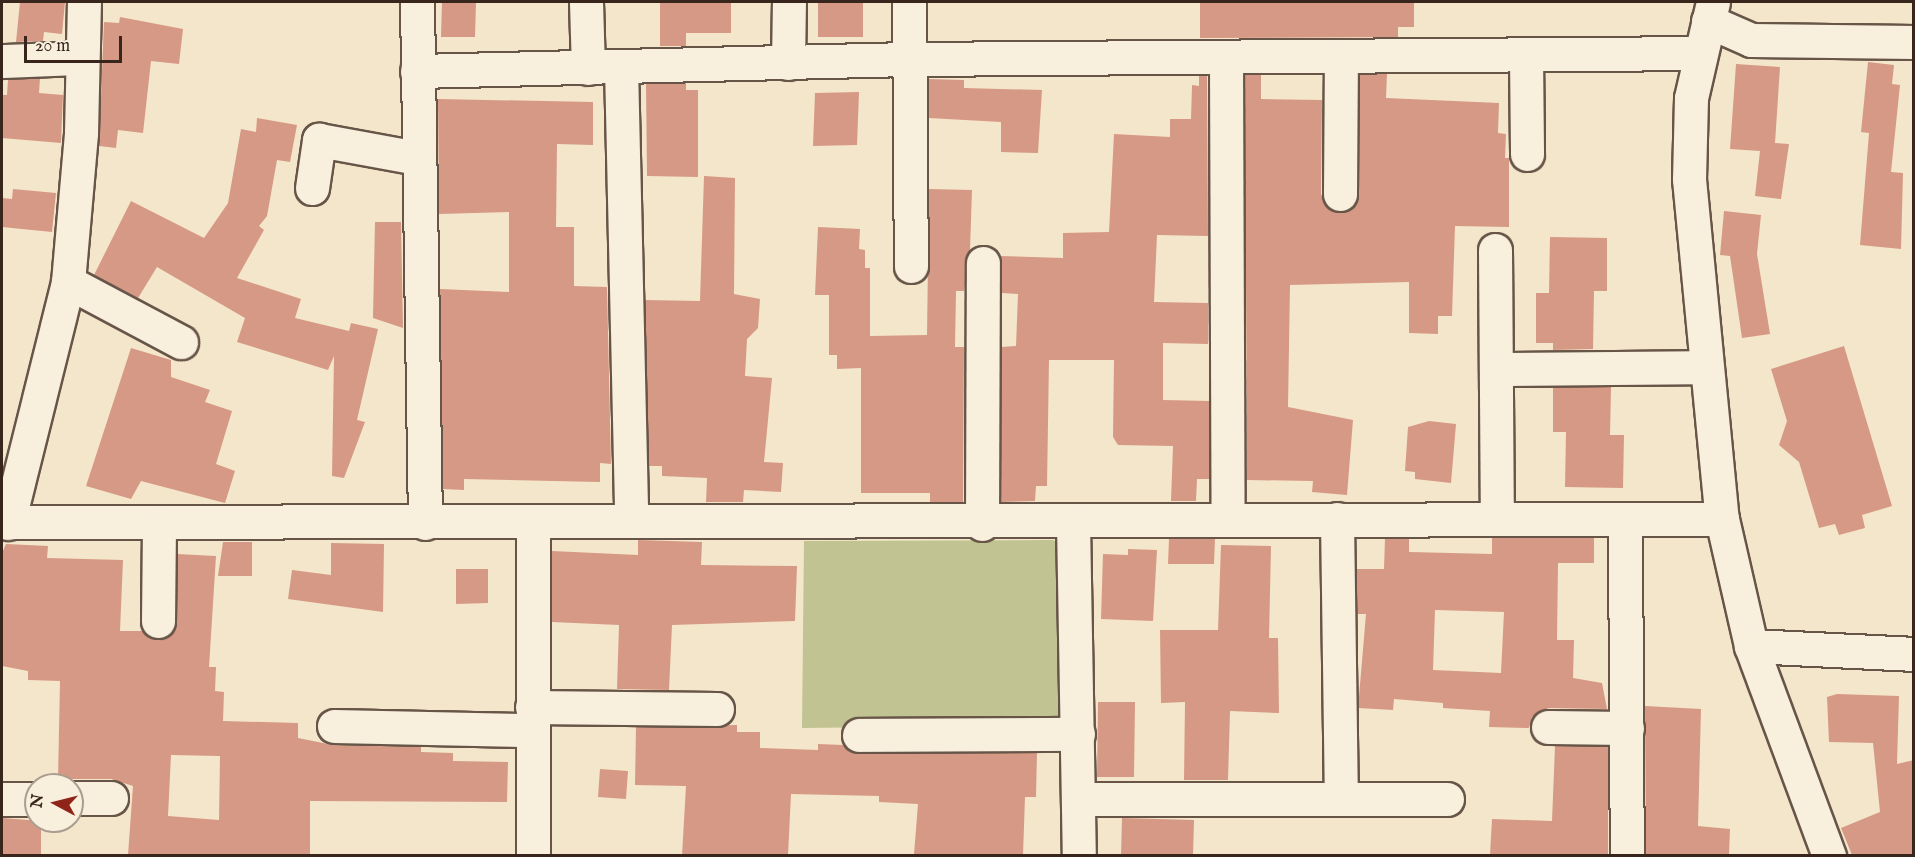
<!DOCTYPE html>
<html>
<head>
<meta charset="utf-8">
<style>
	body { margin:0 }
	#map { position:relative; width:1915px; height:857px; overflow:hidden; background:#f4e6ca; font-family:"IM FELL English",serif }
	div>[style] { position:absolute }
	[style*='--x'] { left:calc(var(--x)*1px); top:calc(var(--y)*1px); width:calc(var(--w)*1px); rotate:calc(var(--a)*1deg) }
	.green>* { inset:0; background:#c1c392 }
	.building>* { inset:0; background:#d69985 }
	.roads { filter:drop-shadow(2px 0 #675548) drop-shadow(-2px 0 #675548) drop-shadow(0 2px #675548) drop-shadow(0 -2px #675548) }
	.minor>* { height:33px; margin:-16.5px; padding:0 16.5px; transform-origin:16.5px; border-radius:16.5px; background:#f8efdd }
	.tertiary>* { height:33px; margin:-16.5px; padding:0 16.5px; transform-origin:16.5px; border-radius:16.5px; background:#f8efdd }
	span { translate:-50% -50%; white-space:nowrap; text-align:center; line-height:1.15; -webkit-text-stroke:4.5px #f8efdd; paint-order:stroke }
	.frame { position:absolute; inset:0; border:3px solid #38251c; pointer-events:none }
	.north { position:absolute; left:24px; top:773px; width:60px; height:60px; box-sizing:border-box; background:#f8efdd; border:2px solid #ab9e90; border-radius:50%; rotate:277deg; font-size:16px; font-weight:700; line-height:24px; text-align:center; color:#38251c }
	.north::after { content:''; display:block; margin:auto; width:21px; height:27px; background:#8f2418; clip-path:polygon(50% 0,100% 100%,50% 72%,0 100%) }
	.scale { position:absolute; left:24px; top:36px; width:98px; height:27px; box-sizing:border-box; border:3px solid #38251c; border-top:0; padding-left:8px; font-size:18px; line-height:21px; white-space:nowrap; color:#38251c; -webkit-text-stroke:4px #f8efdd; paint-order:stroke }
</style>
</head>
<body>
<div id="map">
	<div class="green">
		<div style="clip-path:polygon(1053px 540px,1065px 546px,1067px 725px,802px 728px,804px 541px)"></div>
	</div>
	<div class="building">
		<div style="clip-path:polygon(20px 2px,65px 2px,62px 34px,44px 32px,43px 41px,16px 42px)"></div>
		<div style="clip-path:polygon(442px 2px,476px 2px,475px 37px,441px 37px)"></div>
		<div style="clip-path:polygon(660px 2px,731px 2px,731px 33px,686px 33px,686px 46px,660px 46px)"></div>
		<div style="clip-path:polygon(818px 2px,863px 2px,863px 37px,818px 37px)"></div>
		<div style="clip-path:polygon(1200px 2px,1414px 2px,1414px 27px,1398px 27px,1398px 37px,1200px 38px)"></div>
		<div style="clip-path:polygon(120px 17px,183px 29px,179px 64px,151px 61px,143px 133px,118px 130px,116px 148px,99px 146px,104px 22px,119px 23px)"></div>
		<div style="clip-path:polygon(1868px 62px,1894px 65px,1892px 84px,1900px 85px,1891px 172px,1903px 173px,1901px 249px,1860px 245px,1869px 133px,1861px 132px)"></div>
		<div style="clip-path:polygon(1736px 64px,1780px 67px,1775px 143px,1789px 144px,1781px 199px,1755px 196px,1760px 151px,1730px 149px)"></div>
		<div style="clip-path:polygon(1360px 74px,1387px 74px,1386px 98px,1499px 103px,1498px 133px,1506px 134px,1505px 158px,1509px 158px,1509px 227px,1455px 226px,1452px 316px,1438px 316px,1438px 334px,1409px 333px,1409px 282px,1290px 285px,1288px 407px,1353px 420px,1347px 495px,1312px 492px,1313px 481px,1247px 480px,1245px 75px,1261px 75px,1261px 99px,1322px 100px,1321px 194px,1330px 210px,1340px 213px,1350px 210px,1359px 195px)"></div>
		<div style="clip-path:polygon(1207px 75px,1208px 236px,1157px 235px,1154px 302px,1208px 303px,1208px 344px,1163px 343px,1163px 400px,1209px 401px,1209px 479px,1197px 479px,1196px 501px,1171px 501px,1173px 446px,1118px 445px,1113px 437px,1114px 360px,1049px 360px,1047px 486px,1036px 486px,1035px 501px,1001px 502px,1001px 347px,1016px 346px,1018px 294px,1002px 293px,1000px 256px,1063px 258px,1063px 233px,1109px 232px,1114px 134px,1170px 137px,1170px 119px,1191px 119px,1192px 85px,1199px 86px,1199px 76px)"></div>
		<div style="clip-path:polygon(40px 78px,39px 93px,63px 95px,61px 143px,2px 138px,2px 95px,7px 95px,8px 80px)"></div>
		<div style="clip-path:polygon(928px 79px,964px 80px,964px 88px,1042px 90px,1038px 153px,1001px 152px,1001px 122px,929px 118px)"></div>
		<div style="clip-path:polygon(686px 83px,686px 90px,698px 90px,698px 177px,647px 176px,646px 84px)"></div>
		<div style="clip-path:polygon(859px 92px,857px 145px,813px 146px,815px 93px)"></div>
		<div style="clip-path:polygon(438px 99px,593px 102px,593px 145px,557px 144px,556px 227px,574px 227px,574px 286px,607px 287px,611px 464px,600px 463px,600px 482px,464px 479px,464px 490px,443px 489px,440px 289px,509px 292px,509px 212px,439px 214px)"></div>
		<div style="clip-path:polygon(257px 118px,297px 125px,290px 162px,277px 160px,267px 216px,259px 226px,264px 230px,237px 278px,301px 299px,295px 318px,349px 331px,351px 323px,378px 329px,357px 420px,365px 422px,344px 478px,332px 476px,334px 356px,328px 370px,237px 342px,245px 318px,157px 267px,138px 298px,94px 275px,131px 201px,204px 238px,228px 203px,241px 129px,256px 132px)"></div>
		<div style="clip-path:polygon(704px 176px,735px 178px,734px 294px,760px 299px,758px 328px,747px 339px,745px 376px,772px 378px,764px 462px,783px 463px,781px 492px,744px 490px,743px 502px,706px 502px,707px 478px,662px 476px,662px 466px,649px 466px,645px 300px,700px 301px)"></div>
		<div style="clip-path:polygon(13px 189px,56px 193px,52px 232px,2px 227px,2px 198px,12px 199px)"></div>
		<div style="clip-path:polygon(929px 189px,972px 190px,970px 250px,964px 291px,956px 291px,955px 347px,964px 347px,963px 502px,930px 502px,930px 493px,861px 493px,861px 368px,837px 369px,837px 355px,829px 355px,829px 295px,815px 295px,818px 227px,860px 229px,859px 249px,865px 250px,865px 268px,870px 268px,870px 336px,927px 335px)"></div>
		<div style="clip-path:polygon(1724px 211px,1761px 215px,1757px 254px,1770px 334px,1742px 338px,1730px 256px,1720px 255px)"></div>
		<div style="clip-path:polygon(375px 222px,401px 222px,403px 328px,373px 318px)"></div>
		<div style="clip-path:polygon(1550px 237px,1607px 238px,1607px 291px,1594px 291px,1593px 349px,1553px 350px,1553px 343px,1536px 343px,1536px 293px,1549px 293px)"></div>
		<div style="clip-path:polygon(1844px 346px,1892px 506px,1862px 515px,1865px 528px,1839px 535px,1835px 524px,1819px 528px,1799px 462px,1779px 445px,1787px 421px,1771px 369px)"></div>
		<div style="clip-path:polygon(131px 348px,171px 360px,171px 377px,210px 390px,205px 402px,232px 411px,216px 464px,235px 471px,225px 503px,141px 481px,131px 499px,86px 486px)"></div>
		<div style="clip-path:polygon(1553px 387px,1611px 387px,1610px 435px,1624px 435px,1623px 488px,1565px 487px,1566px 432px,1553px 432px)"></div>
		<div style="clip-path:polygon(1429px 421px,1456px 424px,1451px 483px,1415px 479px,1415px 472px,1405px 471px,1408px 427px)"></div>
		<div style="clip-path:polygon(evenodd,1385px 538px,1409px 539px,1409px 552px,1492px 554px,1492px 538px,1594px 538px,1594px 563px,1558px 563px,1557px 640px,1574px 640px,1573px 678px,1602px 683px,1607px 709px,1548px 708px,1532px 717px,1529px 728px,1489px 727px,1490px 711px,1443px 708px,1443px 703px,1394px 699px,1393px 710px,1358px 708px,1366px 614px,1357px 614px,1356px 569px,1384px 569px,1385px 538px,1435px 610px,1504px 612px,1501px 673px,1433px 670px,1435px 610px)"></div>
		<div style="clip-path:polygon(1169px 539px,1215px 539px,1214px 564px,1168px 564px)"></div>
		<div style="clip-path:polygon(638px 540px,702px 542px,701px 565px,797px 566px,795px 621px,672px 625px,669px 690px,617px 689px,619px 625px,552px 622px,552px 551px,638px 555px)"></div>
		<div style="clip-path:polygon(223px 542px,252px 542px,252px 576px,218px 576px)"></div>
		<div style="clip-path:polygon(331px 543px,384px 544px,383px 612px,288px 599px,292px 570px,331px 575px)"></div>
		<div style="clip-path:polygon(evenodd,6px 544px,48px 546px,47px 558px,123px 560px,120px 631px,142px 631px,157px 640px,168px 637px,177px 622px,177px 554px,216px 556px,209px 667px,216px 667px,215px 691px,224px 692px,223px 721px,298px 723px,298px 738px,333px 745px,421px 747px,421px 752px,453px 753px,453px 761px,508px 762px,507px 802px,310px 801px,310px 855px,128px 855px,133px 786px,111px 779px,58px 779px,60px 681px,28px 680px,28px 671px,2px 666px,2px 553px,6px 544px,171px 755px,220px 756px,219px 820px,168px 816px,171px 755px)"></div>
		<div style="clip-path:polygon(1221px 545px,1271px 546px,1269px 638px,1278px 638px,1279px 713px,1230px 711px,1228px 780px,1184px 780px,1185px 702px,1161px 703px,1160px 630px,1218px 630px)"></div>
		<div style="clip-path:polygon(1128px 549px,1157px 550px,1153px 621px,1101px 619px,1103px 554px,1128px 555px)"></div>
		<div style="clip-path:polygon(456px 569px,488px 569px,488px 603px,456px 604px)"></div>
		<div style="clip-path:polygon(1837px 694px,1899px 696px,1897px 764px,1914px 760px,1914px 855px,1852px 855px,1841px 828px,1880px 812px,1873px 743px,1829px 742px,1827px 697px)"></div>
		<div style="clip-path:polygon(1098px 702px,1135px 702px,1134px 777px,1097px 777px)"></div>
		<div style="clip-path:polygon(1645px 706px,1701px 709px,1698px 826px,1730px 829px,1729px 855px,1646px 855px)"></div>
		<div style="clip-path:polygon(737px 725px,737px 732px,760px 732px,760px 748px,818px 750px,818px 744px,843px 745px,859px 754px,1037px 753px,1036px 797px,1025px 797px,1023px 855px,914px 854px,918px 804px,879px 802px,879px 796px,791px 794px,788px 855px,682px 855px,686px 786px,635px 785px,636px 727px)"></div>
		<div style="clip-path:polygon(1555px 746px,1608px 747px,1608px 855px,1490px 855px,1492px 819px,1552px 821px)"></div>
		<div style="clip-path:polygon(600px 769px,628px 771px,626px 799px,598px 797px)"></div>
		<div style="clip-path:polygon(2px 818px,41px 821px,41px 855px,2px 855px)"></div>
		<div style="clip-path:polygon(1122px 818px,1194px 820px,1193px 855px,1121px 855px)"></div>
	</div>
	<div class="roads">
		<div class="minor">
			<div style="--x:417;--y:2;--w:521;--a:89.12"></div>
			<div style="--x:586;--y:2;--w:66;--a:88.3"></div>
			<div style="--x:909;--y:2;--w:264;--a:89.6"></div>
			<div style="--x:1708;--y:21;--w:47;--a:23.8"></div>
			<div style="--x:1751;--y:40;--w:163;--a:0.7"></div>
			<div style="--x:1526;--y:55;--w:99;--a:89.4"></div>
			<div style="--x:1226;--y:60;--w:459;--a:89.8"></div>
			<div style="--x:2;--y:61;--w:78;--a:-2.2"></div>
			<div style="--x:788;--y:63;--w:61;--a:-89.1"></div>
			<div style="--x:621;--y:66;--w:455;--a:88.7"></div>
			<div style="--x:417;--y:71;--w:492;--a:-1.4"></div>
			<div style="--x:909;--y:59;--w:791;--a:-0.43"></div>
			<div style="--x:312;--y:188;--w:49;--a:-81.7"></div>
			<div style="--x:319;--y:140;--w:100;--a:10.4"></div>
			<div style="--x:1340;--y:194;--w:136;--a:-89.6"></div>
			<div style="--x:1495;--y:250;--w:267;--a:89.6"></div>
			<div style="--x:68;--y:282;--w:128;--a:28"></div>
			<div style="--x:1496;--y:369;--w:209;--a:-0.5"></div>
			<div style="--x:1337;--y:519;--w:279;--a:89.2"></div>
			<div style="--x:1625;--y:520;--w:336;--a:89.7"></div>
			<div style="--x:2;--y:522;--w:1720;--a:-0.1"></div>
			<div style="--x:1073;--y:522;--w:334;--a:89"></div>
			<div style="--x:8;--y:523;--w:248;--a:-76"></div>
			<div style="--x:68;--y:282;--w:150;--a:-85"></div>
			<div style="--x:81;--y:133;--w:131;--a:-88.7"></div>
			<div style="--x:982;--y:524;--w:261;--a:-89.8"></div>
			<div style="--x:533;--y:525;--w:331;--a:90"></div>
			<div style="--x:158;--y:621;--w:98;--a:-89.4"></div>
			<div style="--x:1751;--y:646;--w:163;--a:2.8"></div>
			<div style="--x:532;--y:707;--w:185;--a:0.6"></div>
			<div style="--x:334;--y:726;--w:199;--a:1.2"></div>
			<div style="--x:1548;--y:727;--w:79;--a:0.7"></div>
			<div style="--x:859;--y:735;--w:219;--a:-0.3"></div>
			<div style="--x:72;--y:798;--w:39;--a:0"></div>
			<div style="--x:2;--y:799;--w:34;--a:0"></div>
			<div style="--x:1079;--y:799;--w:368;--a:0"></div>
		</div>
		<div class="tertiary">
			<div style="--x:1713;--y:2;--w:98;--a:102.9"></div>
			<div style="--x:1691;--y:98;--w:81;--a:91.4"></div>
			<div style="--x:1689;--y:179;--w:342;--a:84.5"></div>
			<div style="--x:1722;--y:519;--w:130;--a:77.1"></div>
			<div style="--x:1751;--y:646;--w:224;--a:69.6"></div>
		</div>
	</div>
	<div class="frame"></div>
	<div class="north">N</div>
	<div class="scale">20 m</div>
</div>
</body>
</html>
